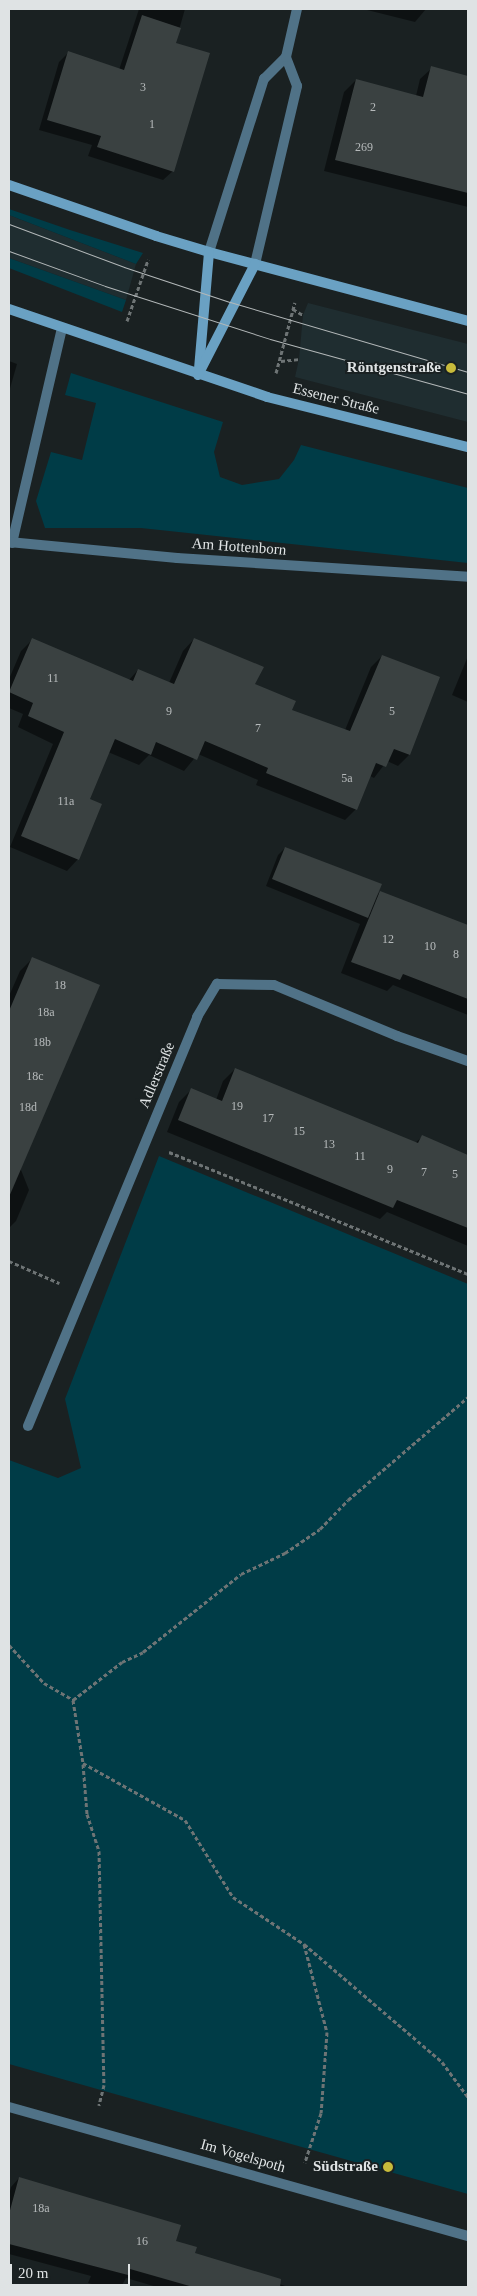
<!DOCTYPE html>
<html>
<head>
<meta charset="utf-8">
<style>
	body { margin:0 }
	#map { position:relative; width:477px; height:2296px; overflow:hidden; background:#1a2122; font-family:Georgia,serif }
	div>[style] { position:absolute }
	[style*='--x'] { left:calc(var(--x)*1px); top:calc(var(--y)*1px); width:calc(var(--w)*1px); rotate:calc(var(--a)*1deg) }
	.built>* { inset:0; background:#1f2d30 }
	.green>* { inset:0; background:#003c47 }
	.shadow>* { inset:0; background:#0007 }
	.building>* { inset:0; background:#3a4141 }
	.path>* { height:3px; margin-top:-1.5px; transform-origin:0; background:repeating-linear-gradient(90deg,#6e7475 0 4px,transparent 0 6.5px) }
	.service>* { height:10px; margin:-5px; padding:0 5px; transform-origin:5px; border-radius:5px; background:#507287 }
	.minor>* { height:10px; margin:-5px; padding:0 5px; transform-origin:5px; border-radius:5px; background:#507287 }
	.secondary>* { height:10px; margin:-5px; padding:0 5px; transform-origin:5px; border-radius:5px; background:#6aa1c3 }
	.tram>* { height:1px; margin:-0.5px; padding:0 0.5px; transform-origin:0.5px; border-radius:0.5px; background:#b3b8b9 }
	.dots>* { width:14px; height:14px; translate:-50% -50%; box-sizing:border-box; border:2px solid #1a2122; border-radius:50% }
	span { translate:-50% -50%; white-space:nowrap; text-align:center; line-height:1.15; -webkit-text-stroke:4px #1a2122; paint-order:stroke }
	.number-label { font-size:12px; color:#b6babb }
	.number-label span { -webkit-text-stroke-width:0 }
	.poi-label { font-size:15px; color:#dfe3e4; font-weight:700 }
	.right { translate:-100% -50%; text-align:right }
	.street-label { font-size:15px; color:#dfe3e4 }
	.frame { position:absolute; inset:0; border:10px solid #dfe3e4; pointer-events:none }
	.scale { position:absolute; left:10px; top:2264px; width:120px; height:22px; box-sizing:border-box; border:2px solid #dfe3e4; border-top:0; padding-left:6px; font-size:15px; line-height:18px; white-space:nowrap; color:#dfe3e4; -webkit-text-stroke:4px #1a2122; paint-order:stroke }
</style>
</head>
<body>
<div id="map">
	<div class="built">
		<div style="clip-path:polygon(9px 215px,136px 264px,126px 300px,9px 258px)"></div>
		<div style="clip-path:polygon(308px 303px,468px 344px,468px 422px,295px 377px,299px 359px,303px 315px)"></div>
	</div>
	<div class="green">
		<div style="clip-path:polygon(9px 209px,70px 230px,143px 253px,136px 264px,9px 215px)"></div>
		<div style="clip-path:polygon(9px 258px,126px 300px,122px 312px,9px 268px)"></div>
		<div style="clip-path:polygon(71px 373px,223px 422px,214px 452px,220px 477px,242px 485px,279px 479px,294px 460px,301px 445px,468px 488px,468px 563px,141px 528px,45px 528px,36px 501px,51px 452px,82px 460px,96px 403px,65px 395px)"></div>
		<div style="clip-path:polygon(159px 1156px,468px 1284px,468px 2194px,9px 2064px,9px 1460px,58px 1478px,81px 1468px,65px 1399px)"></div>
	</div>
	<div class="shadow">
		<div style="clip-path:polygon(139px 9px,185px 9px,175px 44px,173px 171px,163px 180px,88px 156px,92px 145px,39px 130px,59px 62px,68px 53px,119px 70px)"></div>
		<div style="clip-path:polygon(367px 9px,426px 9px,415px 22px,367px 10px)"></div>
		<div style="clip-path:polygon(432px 68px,468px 77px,468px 207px,324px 171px,344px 92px,356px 80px,416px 96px,420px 79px)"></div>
		<div style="clip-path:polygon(9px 361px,17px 364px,9px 392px)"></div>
		<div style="clip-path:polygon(194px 639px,290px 711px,345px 730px,371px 667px,382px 656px,439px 678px,409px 755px,398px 766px,387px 761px,374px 778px,370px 776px,356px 809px,345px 820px,256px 785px,258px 780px,198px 754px,184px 771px,149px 755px,139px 765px,108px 752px,88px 800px,78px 859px,67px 871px,10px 847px,53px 744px,18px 727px,23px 714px,9px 708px,9px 679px,21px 651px,32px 640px,128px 681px,138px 670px,169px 683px,183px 651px)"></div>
		<div style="clip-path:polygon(468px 656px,468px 702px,452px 695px)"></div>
		<div style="clip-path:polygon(285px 848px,375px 897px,380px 892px,468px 926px,468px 1015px,393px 985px,387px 991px,341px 973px,360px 924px,266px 886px,278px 855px)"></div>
		<div style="clip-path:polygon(33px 958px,24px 1141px,9px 1135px,9px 996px,20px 971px)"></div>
		<div style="clip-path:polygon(235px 1069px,415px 1143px,422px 1137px,468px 1155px,468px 1246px,387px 1212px,380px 1219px,167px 1132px,179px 1102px,191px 1090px,216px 1100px,223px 1081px)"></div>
		<div style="clip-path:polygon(9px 1140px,29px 1190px,16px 1221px,9px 1228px)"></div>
		<div style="clip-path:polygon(19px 2178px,175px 2242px,194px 2254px,288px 2287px,157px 2287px,126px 2278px,121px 2287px,103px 2287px,88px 2283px,91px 2276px,9px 2254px,9px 2195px,11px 2187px)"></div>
	</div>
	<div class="building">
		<div style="clip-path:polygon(142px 15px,181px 28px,176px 43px,210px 53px,174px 172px,97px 147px,101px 136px,47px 120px,68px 51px,124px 70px)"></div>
		<div style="clip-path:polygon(431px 66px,468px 76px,468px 193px,335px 160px,356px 79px,423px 97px)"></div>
		<div style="clip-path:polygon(32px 638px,133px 681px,138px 669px,174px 684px,194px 638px,264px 667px,255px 684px,296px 701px,292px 710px,350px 731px,382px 655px,440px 677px,410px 755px,394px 749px,386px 767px,376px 763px,357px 810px,266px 773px,268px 768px,205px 741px,197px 760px,156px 742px,151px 755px,115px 739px,90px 799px,102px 804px,79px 860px,21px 836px,64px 732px,28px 716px,33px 703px,9px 692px)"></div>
		<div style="clip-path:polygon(285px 847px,382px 884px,368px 918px,272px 879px)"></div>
		<div style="clip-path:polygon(380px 891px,468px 925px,468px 999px,403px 974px,400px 980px,351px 962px)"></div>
		<div style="clip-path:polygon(32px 957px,100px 985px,9px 1197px,9px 1011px)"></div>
		<div style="clip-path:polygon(235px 1068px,418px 1143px,422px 1135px,468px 1155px,468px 1228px,397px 1200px,393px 1208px,178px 1120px,191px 1088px,222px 1101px)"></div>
		<div style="clip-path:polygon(19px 2177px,181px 2225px,176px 2241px,197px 2247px,195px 2253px,281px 2279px,280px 2287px,193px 2287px,130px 2269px,128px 2275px,9px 2244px,9px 2214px)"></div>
	</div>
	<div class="path">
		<div style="--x:293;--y:309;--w:12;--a:31"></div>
		<div style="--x:127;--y:321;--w:65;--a:-71"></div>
		<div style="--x:281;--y:361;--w:18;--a:-6"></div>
		<div style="--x:276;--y:373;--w:73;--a:-75"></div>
		<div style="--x:169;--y:1152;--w:323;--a:22.2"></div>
		<div style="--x:9;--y:1261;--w:55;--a:23.7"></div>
		<div style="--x:9;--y:1645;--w:52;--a:47.4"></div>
		<div style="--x:44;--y:1683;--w:34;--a:30"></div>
		<div style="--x:73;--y:1700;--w:64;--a:81"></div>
		<div style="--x:83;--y:1763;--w:117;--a:29.2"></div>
		<div style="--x:185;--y:1820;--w:91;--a:58.1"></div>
		<div style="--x:233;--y:1897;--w:85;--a:33.5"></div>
		<div style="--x:304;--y:1944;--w:182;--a:40.5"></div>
		<div style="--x:442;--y:2062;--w:44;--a:53.4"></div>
		<div style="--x:73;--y:1700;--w:62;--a:-37.8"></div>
		<div style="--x:122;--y:1662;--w:23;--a:-25"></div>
		<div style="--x:143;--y:1652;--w:125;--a:-38.5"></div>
		<div style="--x:241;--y:1574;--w:49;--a:-25.5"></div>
		<div style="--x:285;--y:1553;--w:42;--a:-34.4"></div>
		<div style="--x:320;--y:1529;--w:40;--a:-46"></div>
		<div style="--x:348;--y:1500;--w:158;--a:-40.6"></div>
		<div style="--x:83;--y:1764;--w:50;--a:85.4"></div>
		<div style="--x:87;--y:1814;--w:39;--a:72"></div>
		<div style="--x:99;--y:1851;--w:234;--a:88.8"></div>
		<div style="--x:104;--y:2085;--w:21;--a:104"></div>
		<div style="--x:304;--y:1944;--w:91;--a:75.4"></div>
		<div style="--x:327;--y:2032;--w:81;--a:94.2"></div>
		<div style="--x:321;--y:2113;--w:52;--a:108.1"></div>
	</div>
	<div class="service">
		<div style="--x:12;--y:543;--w:221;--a:-76.9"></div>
	</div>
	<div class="minor">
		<div style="--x:209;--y:252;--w:182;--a:-72.4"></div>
		<div style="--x:264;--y:79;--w:31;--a:-45"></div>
		<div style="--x:255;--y:264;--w:183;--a:-76.7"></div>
		<div style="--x:297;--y:86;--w:31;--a:-111"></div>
		<div style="--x:286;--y:57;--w:49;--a:-77.1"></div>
		<div style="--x:9;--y:542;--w:169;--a:5.4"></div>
		<div style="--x:177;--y:558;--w:292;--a:3.7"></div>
		<div style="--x:28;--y:1426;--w:443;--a:-67.5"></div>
		<div style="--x:197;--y:1017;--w:39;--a:-59"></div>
		<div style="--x:217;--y:984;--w:57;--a:1"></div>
		<div style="--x:274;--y:985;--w:133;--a:22.5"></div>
		<div style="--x:397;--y:1036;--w:75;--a:19.4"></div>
		<div style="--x:9;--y:2107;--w:477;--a:15.7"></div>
	</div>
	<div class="secondary">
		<div style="--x:9;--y:185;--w:156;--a:19.1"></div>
		<div style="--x:156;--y:236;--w:55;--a:16.8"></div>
		<div style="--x:209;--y:252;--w:268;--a:14.9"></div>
		<div style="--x:9;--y:309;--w:273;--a:18.8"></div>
		<div style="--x:267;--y:397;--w:207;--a:14"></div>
		<div style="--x:199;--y:369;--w:117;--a:-85.1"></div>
		<div style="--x:198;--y:375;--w:125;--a:-62.8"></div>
	</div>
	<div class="tram">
		<div style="--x:9;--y:224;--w:123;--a:20.5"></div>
		<div style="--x:124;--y:267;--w:112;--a:18.3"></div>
		<div style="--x:230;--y:302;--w:248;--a:16.4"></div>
		<div style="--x:9;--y:251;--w:102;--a:20"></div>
		<div style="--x:105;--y:286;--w:173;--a:17.8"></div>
		<div style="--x:270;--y:339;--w:205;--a:15.5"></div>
	</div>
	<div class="dots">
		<div style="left:451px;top:368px;background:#c8bb3b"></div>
		<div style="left:388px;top:2167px;background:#c8bb3b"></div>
	</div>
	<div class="number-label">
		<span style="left:143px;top:88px">3</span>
		<span style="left:373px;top:108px">2</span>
		<span style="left:152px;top:125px">1</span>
		<span style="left:364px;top:148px">269</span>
		<span style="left:53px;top:679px">11</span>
		<span style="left:169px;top:712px">9</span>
		<span style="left:392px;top:712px">5</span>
		<span style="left:258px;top:729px">7</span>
		<span style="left:347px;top:779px">5a</span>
		<span style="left:66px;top:802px">11a</span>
		<span style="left:388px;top:940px">12</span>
		<span style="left:430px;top:947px">10</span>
		<span style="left:456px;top:955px">8</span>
		<span style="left:60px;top:986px">18</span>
		<span style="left:46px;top:1013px">18a</span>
		<span style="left:42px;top:1043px">18b</span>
		<span style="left:35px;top:1077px">18c</span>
		<span style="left:237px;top:1107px">19</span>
		<span style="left:28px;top:1108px">18d</span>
		<span style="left:268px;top:1119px">17</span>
		<span style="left:299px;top:1132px">15</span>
		<span style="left:329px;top:1145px">13</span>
		<span style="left:360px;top:1157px">11</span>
		<span style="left:390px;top:1170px">9</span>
		<span style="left:424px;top:1173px">7</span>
		<span style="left:455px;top:1175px">5</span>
		<span style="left:41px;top:2209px">18a</span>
		<span style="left:142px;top:2242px">16</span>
	</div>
	<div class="poi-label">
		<span class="right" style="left:441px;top:368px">Röntgenstraße</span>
		<span class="right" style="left:378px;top:2167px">Südstraße</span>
	</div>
	<div class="street-label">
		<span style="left:336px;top:399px;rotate:14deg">Essener Straße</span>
		<span style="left:239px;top:547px;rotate:4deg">Am Hottenborn</span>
		<span style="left:157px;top:1075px;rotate:-67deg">Adlerstraße</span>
		<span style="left:243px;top:2156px;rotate:16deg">Im Vogelspoth</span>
	</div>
	<div class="frame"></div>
	<div class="scale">20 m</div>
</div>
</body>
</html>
